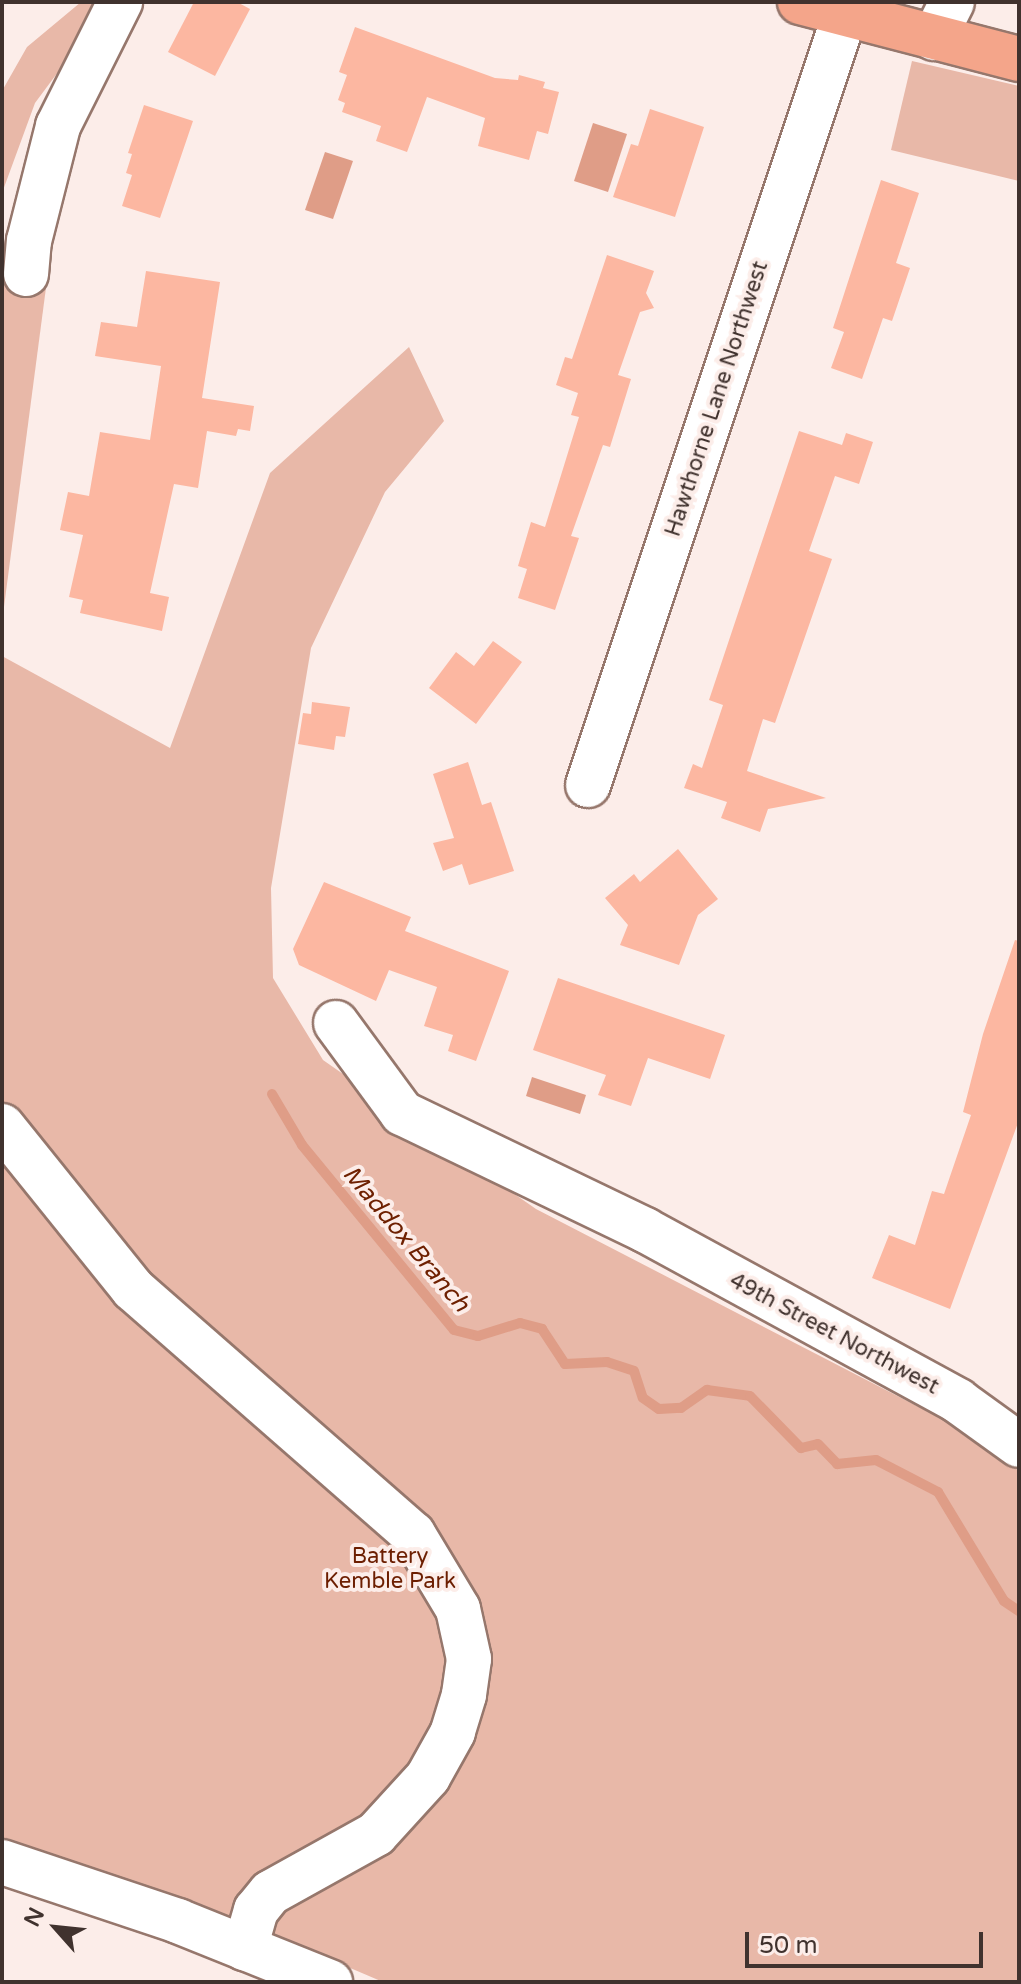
<!DOCTYPE html>
<html>
<head>
<meta charset="utf-8">
<style>
	body { margin:0 }
	#map { position:relative; width:1021px; height:1984px; overflow:hidden; background:#fcede9; font-family:"Varela Round",sans-serif }
	div>[style] { position:absolute }
	[style*='--x'] { left:calc(var(--x)*1px); top:calc(var(--y)*1px); width:calc(var(--w)*1px); rotate:calc(var(--a)*1deg) }
	.green>* { inset:0; background:#e8b8a8 }
	.water>* { inset:0; background:#df9d87 }
	.stream>* { height:10px; margin:-5px; padding:0 5px; transform-origin:5px; border-radius:5px; background:#df9d87 }
	.building>* { inset:0; background:#fcb7a1 }
	.roads { filter:drop-shadow(2px 0 #96776c) drop-shadow(-2px 0 #96776c) drop-shadow(0 2px #96776c) drop-shadow(0 -2px #96776c) }
	.minor>* { height:44px; margin:-22px; padding:0 22px; transform-origin:22px; border-radius:22px; background:#fff }
	.major>* { height:44px; margin:-22px; padding:0 22px; transform-origin:22px; border-radius:22px; background:#f4a58a }
	span { translate:-50% -50%; white-space:nowrap; text-align:center; line-height:1.15; -webkit-text-stroke:8px #fcede9; paint-order:stroke }
	.street-label { font-size:22px; color:#40322e }
	.park-label { font-size:22px; color:#6c1e00 }
	.water-label { font-size:24px; color:#6e2001; font-style:italic }
	.frame { position:absolute; inset:0; border:4px solid #40322e; pointer-events:none }
	.north { position:absolute; left:16px; top:1888px; width:80px; height:80px; -webkit-text-stroke:6px #fcede9; paint-order:stroke; rotate:297deg; font-size:22px; font-weight:700; line-height:32px; text-align:center; color:#40322e }
	.north::after { content:''; display:block; margin:auto; width:28px; height:36px; background:#40322e; clip-path:polygon(50% 0,100% 100%,50% 72%,0 100%) }
	.scale { position:absolute; left:745px; top:1932px; width:238px; height:36px; box-sizing:border-box; border:4px solid #40322e; border-top:0; padding-left:10px; font-size:24px; line-height:28px; white-space:nowrap; color:#40322e; -webkit-text-stroke:6px #fcede9; paint-order:stroke }
</style>
</head>
<body>
<div id="map">
	<div class="green">
		<div style="clip-path:polygon(81px 2px,93px 2px,61px 68px,35px 103px,2px 193px,2px 91px,27px 47px)"></div>
		<div style="clip-path:polygon(912px 61px,1019px 86px,1019px 181px,891px 150px)"></div>
		<div style="clip-path:polygon(2px 276px,47px 280px,2px 622px)"></div>
		<div style="clip-path:polygon(409px 347px,444px 421px,385px 492px,311px 648px,271px 888px,273px 978px,323px 1060px,536px 1209px,973px 1435px,1019px 1471px,1019px 1982px,383px 1982px,294px 1944px,2px 1839px,2px 656px,170px 748px,270px 473px)"></div>
	</div>
	<div class="water">
		<div style="clip-path:polygon(593px 123px,627px 134px,608px 192px,574px 181px)"></div>
		<div style="clip-path:polygon(325px 152px,353px 161px,333px 219px,305px 210px)"></div>
		<div style="clip-path:polygon(532px 1077px,586px 1095px,580px 1114px,526px 1096px)"></div>
	</div>
	<div class="stream">
		<div style="--x:272;--y:1094;--w:59;--a:59.5"></div>
		<div style="--x:302;--y:1145;--w:239;--a:50.6"></div>
		<div style="--x:454;--y:1330;--w:25;--a:14"></div>
		<div style="--x:478;--y:1336;--w:44;--a:-17.2"></div>
		<div style="--x:520;--y:1323;--w:23;--a:15"></div>
		<div style="--x:542;--y:1329;--w:42;--a:56.7"></div>
		<div style="--x:565;--y:1364;--w:42;--a:-2.7"></div>
		<div style="--x:607;--y:1362;--w:28;--a:18"></div>
		<div style="--x:634;--y:1371;--w:28;--a:72"></div>
		<div style="--x:643;--y:1398;--w:19;--a:35"></div>
		<div style="--x:659;--y:1409;--w:22;--a:-3"></div>
		<div style="--x:681;--y:1408;--w:32;--a:-35"></div>
		<div style="--x:707;--y:1390;--w:43;--a:7.9"></div>
		<div style="--x:750;--y:1396;--w:73;--a:45.6"></div>
		<div style="--x:801;--y:1448;--w:17;--a:-13"></div>
		<div style="--x:818;--y:1444;--w:28;--a:46"></div>
		<div style="--x:837;--y:1464;--w:39;--a:-6"></div>
		<div style="--x:876;--y:1460;--w:70;--a:27.3"></div>
		<div style="--x:938;--y:1492;--w:127;--a:58.8"></div>
		<div style="--x:1004;--y:1601;--w:18;--a:34"></div>
	</div>
	<div class="building">
		<div style="clip-path:polygon(194px 2px,237px 2px,250px 9px,215px 76px,168px 52px)"></div>
		<div style="clip-path:polygon(355px 27px,495px 78px,518px 80px,519px 75px,545px 82px,543px 88px,559px 92px,548px 134px,537px 131px,529px 160px,478px 146px,485px 118px,427px 97px,407px 152px,376px 141px,381px 126px,342px 112px,345px 103px,338px 100px,347px 75px,339px 72px)"></div>
		<div style="clip-path:polygon(144px 105px,193px 121px,160px 218px,122px 206px,132px 175px,126px 173px,132px 154px,128px 153px)"></div>
		<div style="clip-path:polygon(650px 109px,704px 127px,675px 217px,613px 197px,631px 144px,638px 146px)"></div>
		<div style="clip-path:polygon(881px 180px,919px 193px,896px 263px,910px 268px,892px 321px,883px 318px,862px 379px,831px 368px,844px 332px,833px 328px)"></div>
		<div style="clip-path:polygon(607px 255px,654px 271px,646px 293px,654px 308px,640px 312px,618px 375px,631px 379px,610px 447px,603px 445px,571px 536px,579px 538px,555px 610px,518px 598px,527px 569px,518px 566px,531px 522px,545px 527px,579px 417px,571px 415px,578px 393px,556px 385px,565px 357px,572px 359px)"></div>
		<div style="clip-path:polygon(146px 271px,220px 282px,202px 398px,254px 406px,250px 431px,238px 429px,236px 436px,207px 431px,198px 488px,174px 484px,150px 593px,169px 597px,162px 631px,80px 613px,83px 600px,69px 597px,83px 535px,60px 530px,68px 492px,89px 496px,100px 432px,150px 440px,161px 366px,95px 356px,101px 322px,137px 327px)"></div>
		<div style="clip-path:polygon(799px 431px,842px 445px,846px 433px,873px 442px,859px 484px,835px 476px,809px 551px,832px 559px,775px 723px,763px 719px,747px 771px,826px 798px,768px 809px,760px 832px,721px 818px,727px 802px,684px 788px,693px 764px,702px 768px,723px 705px,709px 700px)"></div>
		<div style="clip-path:polygon(493px 641px,522px 662px,476px 724px,429px 688px,456px 652px,474px 666px)"></div>
		<div style="clip-path:polygon(312px 702px,350px 707px,345px 737px,336px 736px,334px 750px,298px 744px,303px 713px,311px 714px)"></div>
		<div style="clip-path:polygon(468px 762px,482px 805px,491px 802px,514px 871px,469px 885px,462px 864px,443px 871px,433px 843px,454px 838px,433px 774px)"></div>
		<div style="clip-path:polygon(678px 849px,718px 899px,698px 915px,679px 965px,620px 945px,628px 925px,605px 898px,634px 874px,640px 882px)"></div>
		<div style="clip-path:polygon(324px 882px,411px 917px,405px 931px,509px 971px,476px 1061px,448px 1051px,453px 1035px,424px 1026px,437px 987px,389px 970px,376px 1001px,299px 965px,293px 949px)"></div>
		<div style="clip-path:polygon(1015px 940px,1019px 941px,1019px 1120px,950px 1309px,872px 1278px,889px 1235px,915px 1245px,932px 1191px,944px 1194px,971px 1115px,963px 1112px,983px 1034px)"></div>
		<div style="clip-path:polygon(558px 978px,725px 1035px,710px 1079px,648px 1058px,631px 1106px,598px 1095px,606px 1075px,533px 1050px)"></div>
	</div>
	<div class="roads">
		<div class="minor">
			<div style="--x:934;--y:38;--w:40;--a:-63.4"></div>
			<div style="--x:26;--y:274;--w:33;--a:-85"></div>
			<div style="--x:29;--y:241;--w:119;--a:-75.8"></div>
			<div style="--x:58;--y:126;--w:139;--a:-63.4"></div>
			<div style="--x:588;--y:785;--w:813;--a:-71.57"></div>
			<div style="--x:336;--y:1023;--w:112;--a:53.7"></div>
			<div style="--x:402;--y:1113;--w:270;--a:25.7"></div>
			<div style="--x:645;--y:1230;--w:357;--a:28.6"></div>
			<div style="--x:958;--y:1401;--w:75;--a:35.8"></div>
			<div style="--x:2;--y:1126;--w:209;--a:51.2"></div>
			<div style="--x:133;--y:1289;--w:372;--a:41.2"></div>
			<div style="--x:413;--y:1534;--w:87;--a:59"></div>
			<div style="--x:458;--y:1609;--w:51;--a:77.6"></div>
			<div style="--x:469;--y:1659;--w:36;--a:98"></div>
			<div style="--x:464;--y:1695;--w:39;--a:107"></div>
			<div style="--x:453;--y:1732;--w:51;--a:119.1"></div>
			<div style="--x:428;--y:1777;--w:77;--a:132.4"></div>
			<div style="--x:376;--y:1834;--w:121;--a:150.9"></div>
			<div style="--x:270;--y:1893;--w:22;--a:129"></div>
			<div style="--x:256;--y:1910;--w:40;--a:106"></div>
			<div style="--x:2;--y:1862;--w:186;--a:18.5"></div>
			<div style="--x:178;--y:1921;--w:164;--a:21.9"></div>
		</div>
		<div class="major">
			<div style="--x:800;--y:2;--w:226;--a:14.6"></div>
		</div>
	</div>
	<div class="street-label">
		<span style="left:717px;top:399px;rotate:-72deg">Hawthorne Lane Northwest</span>
		<span style="left:834px;top:1334px;rotate:28deg">49th Street Northwest</span>
	</div>
	<div class="park-label">
		<span style="left:390px;top:1569px">Battery<br>Kemble Park</span>
	</div>
	<div class="water-label">
		<span style="left:406px;top:1239px;rotate:50deg">Maddox Branch</span>
	</div>
	<div class="frame"></div>
	<div class="north">N</div>
	<div class="scale">50 m</div>
</div>
</body>
</html>
